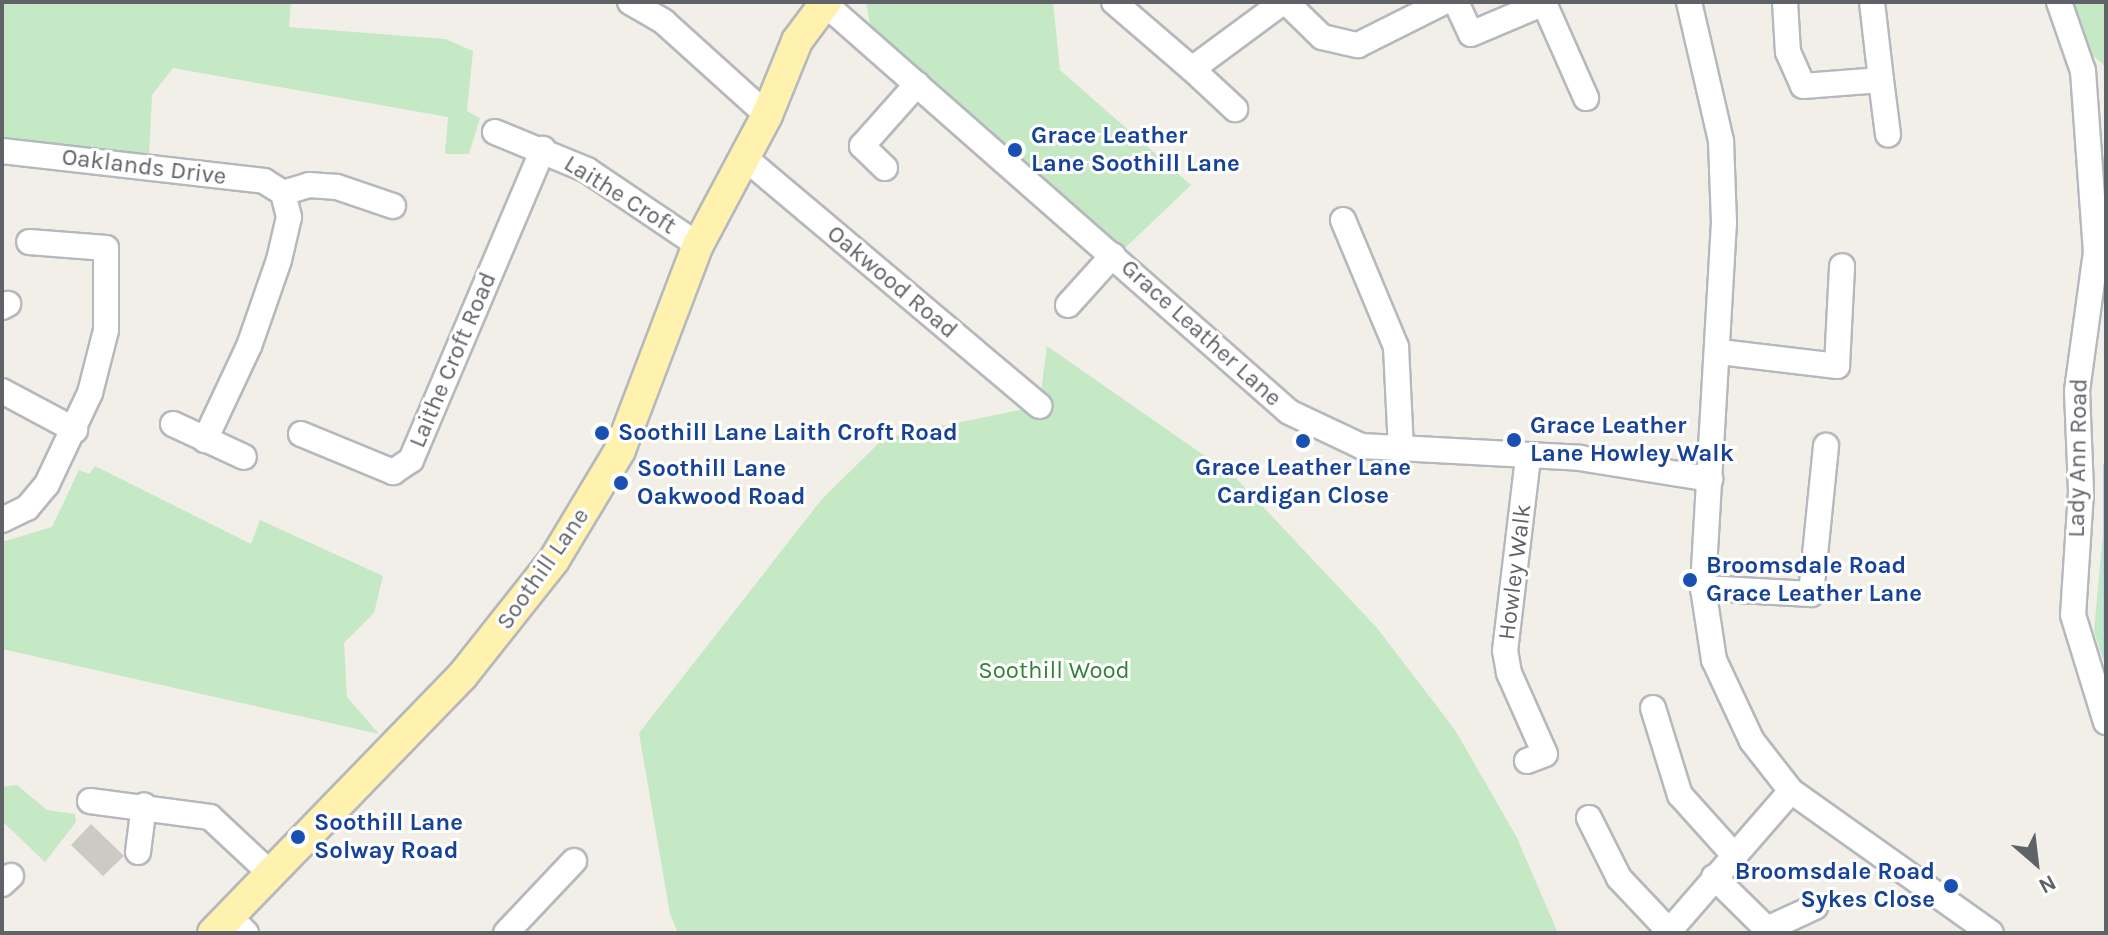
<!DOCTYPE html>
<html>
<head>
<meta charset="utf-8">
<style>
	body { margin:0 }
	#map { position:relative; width:2108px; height:935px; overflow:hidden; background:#f1efe8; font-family:Karla,sans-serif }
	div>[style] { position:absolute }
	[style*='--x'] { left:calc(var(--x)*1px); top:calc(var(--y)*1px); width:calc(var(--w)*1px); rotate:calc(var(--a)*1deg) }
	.green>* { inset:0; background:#c5e8c5 }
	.stream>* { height:6px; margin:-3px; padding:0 3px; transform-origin:3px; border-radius:3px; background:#aadaff }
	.building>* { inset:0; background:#cccac5 }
	.roads { filter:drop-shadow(2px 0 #b5b8bc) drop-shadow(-2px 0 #b5b8bc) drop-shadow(0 2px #b5b8bc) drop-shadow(0 -2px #b5b8bc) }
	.minor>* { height:24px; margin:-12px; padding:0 12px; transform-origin:12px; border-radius:12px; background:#fff }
	.major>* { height:30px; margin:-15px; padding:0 15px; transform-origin:15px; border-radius:15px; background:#fff2af }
	.dots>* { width:22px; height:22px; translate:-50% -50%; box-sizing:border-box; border:4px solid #fff; border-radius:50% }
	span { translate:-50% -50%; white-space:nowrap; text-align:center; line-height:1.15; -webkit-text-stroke:6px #fff; paint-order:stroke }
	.transit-label { font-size:24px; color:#164399; font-weight:700 }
	.left { translate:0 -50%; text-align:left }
	.right { translate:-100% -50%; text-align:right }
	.street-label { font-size:24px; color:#5f6368 }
	.park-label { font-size:24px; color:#348238 }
	.frame { position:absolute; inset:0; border:4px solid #5f6368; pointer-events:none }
	.north { position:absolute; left:1996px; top:823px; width:80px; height:80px; -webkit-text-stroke:6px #fff; paint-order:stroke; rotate:152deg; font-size:22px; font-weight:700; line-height:32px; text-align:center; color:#5f6368 }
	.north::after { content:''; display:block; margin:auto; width:28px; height:36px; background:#5f6368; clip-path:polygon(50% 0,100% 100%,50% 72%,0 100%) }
</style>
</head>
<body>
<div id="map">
	<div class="green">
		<div style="clip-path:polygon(2px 2px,291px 2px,289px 27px,445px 39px,473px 51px,467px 111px,480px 118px,469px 154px,445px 154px,448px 117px,173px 68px,152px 95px,149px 157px,2px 140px)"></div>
		<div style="clip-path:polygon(866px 2px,1053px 2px,1060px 70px,1191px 185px,1124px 249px,871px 29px)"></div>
		<div style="clip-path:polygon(2071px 2px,2106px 2px,2106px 67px,2091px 54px)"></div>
		<div style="clip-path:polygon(1047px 346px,1235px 477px,1377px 628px,1455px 730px,1516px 836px,1558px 933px,678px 933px,670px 914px,639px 733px,822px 499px,884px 438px,1039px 406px)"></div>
		<div style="clip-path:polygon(95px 466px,251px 544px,260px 520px,383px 576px,374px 613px,344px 643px,347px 697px,379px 734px,2px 649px,2px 542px,52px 527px,79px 470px,89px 474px)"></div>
		<div style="clip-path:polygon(2106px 501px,2106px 669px,2094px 631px)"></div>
		<div style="clip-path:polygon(17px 785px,47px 810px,75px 814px,76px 822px,45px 862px,2px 821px,2px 787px)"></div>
	</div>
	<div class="stream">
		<div style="--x:2106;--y:466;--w:189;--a:90"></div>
	</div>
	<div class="building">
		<div style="clip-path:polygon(91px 824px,124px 856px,103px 876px,71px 845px)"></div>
	</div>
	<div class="roads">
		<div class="minor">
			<div style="--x:630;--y:2;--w:39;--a:30"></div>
			<div style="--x:664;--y:22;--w:139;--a:42.1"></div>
			<div style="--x:1114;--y:2;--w:103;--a:40.7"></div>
			<div style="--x:1192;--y:69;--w:113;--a:-36.4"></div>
			<div style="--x:1286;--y:2;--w:50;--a:44.2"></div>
			<div style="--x:1322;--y:37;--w:37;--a:13"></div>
			<div style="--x:1358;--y:45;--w:96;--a:-26.6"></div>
			<div style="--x:1456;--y:2;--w:35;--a:65"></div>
			<div style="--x:1471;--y:34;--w:79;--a:-23"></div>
			<div style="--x:1544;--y:3;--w:104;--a:66.1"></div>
			<div style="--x:1689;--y:2;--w:143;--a:77"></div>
			<div style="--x:1721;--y:141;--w:81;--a:87.9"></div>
			<div style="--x:1724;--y:222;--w:367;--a:93.3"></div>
			<div style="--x:1703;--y:588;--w:73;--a:81.3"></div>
			<div style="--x:1714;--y:660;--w:89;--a:64.9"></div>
			<div style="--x:1752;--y:741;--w:63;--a:52"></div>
			<div style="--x:1791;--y:791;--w:245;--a:35.4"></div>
			<div style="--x:1785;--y:2;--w:50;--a:86.6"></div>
			<div style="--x:1788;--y:52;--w:37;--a:66"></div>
			<div style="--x:1803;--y:86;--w:78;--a:-4.4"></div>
			<div style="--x:1881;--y:80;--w:79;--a:-96.6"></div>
			<div style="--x:2059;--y:2;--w:73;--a:70.8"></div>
			<div style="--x:2083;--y:71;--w:181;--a:85.9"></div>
			<div style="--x:2096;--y:252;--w:140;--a:97.8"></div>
			<div style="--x:2077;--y:391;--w:101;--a:87.7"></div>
			<div style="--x:2081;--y:492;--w:123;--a:93.7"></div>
			<div style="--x:2073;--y:615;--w:112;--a:72.9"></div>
			<div style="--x:824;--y:3;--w:619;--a:41.33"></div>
			<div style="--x:1289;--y:412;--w:80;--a:25.3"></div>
			<div style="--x:1361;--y:446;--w:219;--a:3.1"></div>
			<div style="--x:1580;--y:458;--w:132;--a:9.2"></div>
			<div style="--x:1192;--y:69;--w:59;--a:42.9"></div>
			<div style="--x:1881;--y:80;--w:55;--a:82.7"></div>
			<div style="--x:495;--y:132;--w:100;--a:22.4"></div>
			<div style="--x:587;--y:170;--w:134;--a:34"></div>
			<div style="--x:2;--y:151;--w:264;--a:6.5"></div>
			<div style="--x:264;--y:181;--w:22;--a:32"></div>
			<div style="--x:283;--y:193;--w:25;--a:76"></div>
			<div style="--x:289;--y:217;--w:44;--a:103.1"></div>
			<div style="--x:279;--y:260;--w:91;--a:109.2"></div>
			<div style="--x:249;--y:346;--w:104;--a:115.1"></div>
			<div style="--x:745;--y:158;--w:385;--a:40.1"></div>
			<div style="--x:885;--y:168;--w:32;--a:-136"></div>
			<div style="--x:862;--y:146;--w:83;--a:-48.4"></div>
			<div style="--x:283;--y:193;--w:27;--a:-17"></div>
			<div style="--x:309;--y:185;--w:28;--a:4"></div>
			<div style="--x:337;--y:187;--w:59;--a:18.7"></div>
			<div style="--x:1343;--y:220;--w:138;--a:67.3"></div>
			<div style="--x:1396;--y:347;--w:104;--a:87.2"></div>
			<div style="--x:1068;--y:305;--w:67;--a:-48"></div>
			<div style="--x:2;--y:307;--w:7;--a:-27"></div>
			<div style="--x:1720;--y:352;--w:118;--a:6.8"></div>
			<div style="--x:1837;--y:366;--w:100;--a:-87.1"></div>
			<div style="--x:2;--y:391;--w:83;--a:28.1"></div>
			<div style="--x:173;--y:424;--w:78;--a:24.9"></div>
			<div style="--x:301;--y:434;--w:100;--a:22.4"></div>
			<div style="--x:393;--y:472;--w:22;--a:-34"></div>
			<div style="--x:411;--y:460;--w:338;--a:-67"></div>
			<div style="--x:2;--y:520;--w:28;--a:-26"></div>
			<div style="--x:27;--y:508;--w:31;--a:-50"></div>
			<div style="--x:47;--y:484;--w:101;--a:-64.7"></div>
			<div style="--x:90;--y:393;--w:65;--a:-75.7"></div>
			<div style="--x:106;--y:330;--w:82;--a:-90"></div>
			<div style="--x:106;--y:248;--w:77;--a:-175.5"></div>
			<div style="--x:1703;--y:588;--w:108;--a:3.2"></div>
			<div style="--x:1811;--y:594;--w:149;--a:-84.2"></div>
			<div style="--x:1653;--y:708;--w:91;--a:72.8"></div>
			<div style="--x:1680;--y:795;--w:81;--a:48"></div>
			<div style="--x:1527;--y:761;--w:19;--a:-21"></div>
			<div style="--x:1545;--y:754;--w:89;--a:-114"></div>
			<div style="--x:1509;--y:673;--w:22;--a:-100"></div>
			<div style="--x:1505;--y:651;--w:194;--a:-83.2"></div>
			<div style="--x:90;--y:801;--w:121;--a:7.6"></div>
			<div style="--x:210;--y:817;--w:82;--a:43"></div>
			<div style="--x:1589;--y:818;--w:67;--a:63.4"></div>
			<div style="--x:1619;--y:878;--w:76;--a:46.6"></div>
			<div style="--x:138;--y:852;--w:47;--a:-82.7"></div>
			<div style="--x:1714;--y:877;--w:74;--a:44.5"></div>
			<div style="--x:1767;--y:929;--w:53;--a:-24.6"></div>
			<div style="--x:2;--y:884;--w:12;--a:-42"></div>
			<div style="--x:229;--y:916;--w:24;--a:45"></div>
			<div style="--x:1671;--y:929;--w:183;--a:-49"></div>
			<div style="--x:506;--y:933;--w:99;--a:-46.6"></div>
		</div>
		<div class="major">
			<div style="--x:213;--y:933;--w:359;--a:-45.9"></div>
			<div style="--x:463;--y:675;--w:147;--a:-51.6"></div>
			<div style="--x:554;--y:560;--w:128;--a:-59"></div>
			<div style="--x:620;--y:450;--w:219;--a:-69.2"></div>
			<div style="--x:698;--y:245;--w:147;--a:-62"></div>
			<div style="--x:767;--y:115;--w:80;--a:-67.9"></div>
			<div style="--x:797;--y:41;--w:49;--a:-53.4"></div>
		</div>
	</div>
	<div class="dots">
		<div style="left:1015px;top:150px;background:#1a4fb4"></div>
		<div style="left:602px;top:433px;background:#1a4fb4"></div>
		<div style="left:1514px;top:440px;background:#1a4fb4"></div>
		<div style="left:1303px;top:441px;background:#1a4fb4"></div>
		<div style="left:621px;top:483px;background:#1a4fb4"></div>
		<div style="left:1690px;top:580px;background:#1a4fb4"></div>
		<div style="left:298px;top:837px;background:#1a4fb4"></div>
		<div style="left:1951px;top:886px;background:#1a4fb4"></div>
	</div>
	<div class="transit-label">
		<span class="left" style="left:1031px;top:150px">Grace Leather<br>Lane Soothill Lane</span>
		<span class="left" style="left:1530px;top:440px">Grace Leather<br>Lane Howley Walk</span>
		<span class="left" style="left:618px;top:433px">Soothill Lane Laith Croft Road</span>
		<span style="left:1303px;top:482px">Grace Leather Lane<br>Cardigan Close</span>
		<span class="left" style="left:637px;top:483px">Soothill Lane<br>Oakwood Road</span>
		<span class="left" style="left:1706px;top:580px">Broomsdale Road<br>Grace Leather Lane</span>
		<span class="left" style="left:314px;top:837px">Soothill Lane<br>Solway Road</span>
		<span class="right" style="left:1935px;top:886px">Broomsdale Road<br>Sykes Close</span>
	</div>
	<div class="street-label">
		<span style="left:144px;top:167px;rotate:7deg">Oaklands Drive</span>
		<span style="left:620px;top:195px;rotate:32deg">Laithe Croft</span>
		<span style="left:892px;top:282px;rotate:40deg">Oakwood Road</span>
		<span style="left:1201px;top:333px;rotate:42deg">Grace Leather Lane</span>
		<span style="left:453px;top:360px;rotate:-67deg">Laithe Croft Road</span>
		<span style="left:2078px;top:458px;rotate:-89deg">Lady Ann Road</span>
		<span style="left:543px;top:569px;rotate:-55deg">Soothill Lane</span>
		<span style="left:1515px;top:572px;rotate:-83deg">Howley Walk</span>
	</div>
	<div class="park-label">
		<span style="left:1054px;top:671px">Soothill Wood</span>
	</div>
	<div class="frame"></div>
	<div class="north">N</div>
</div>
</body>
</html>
